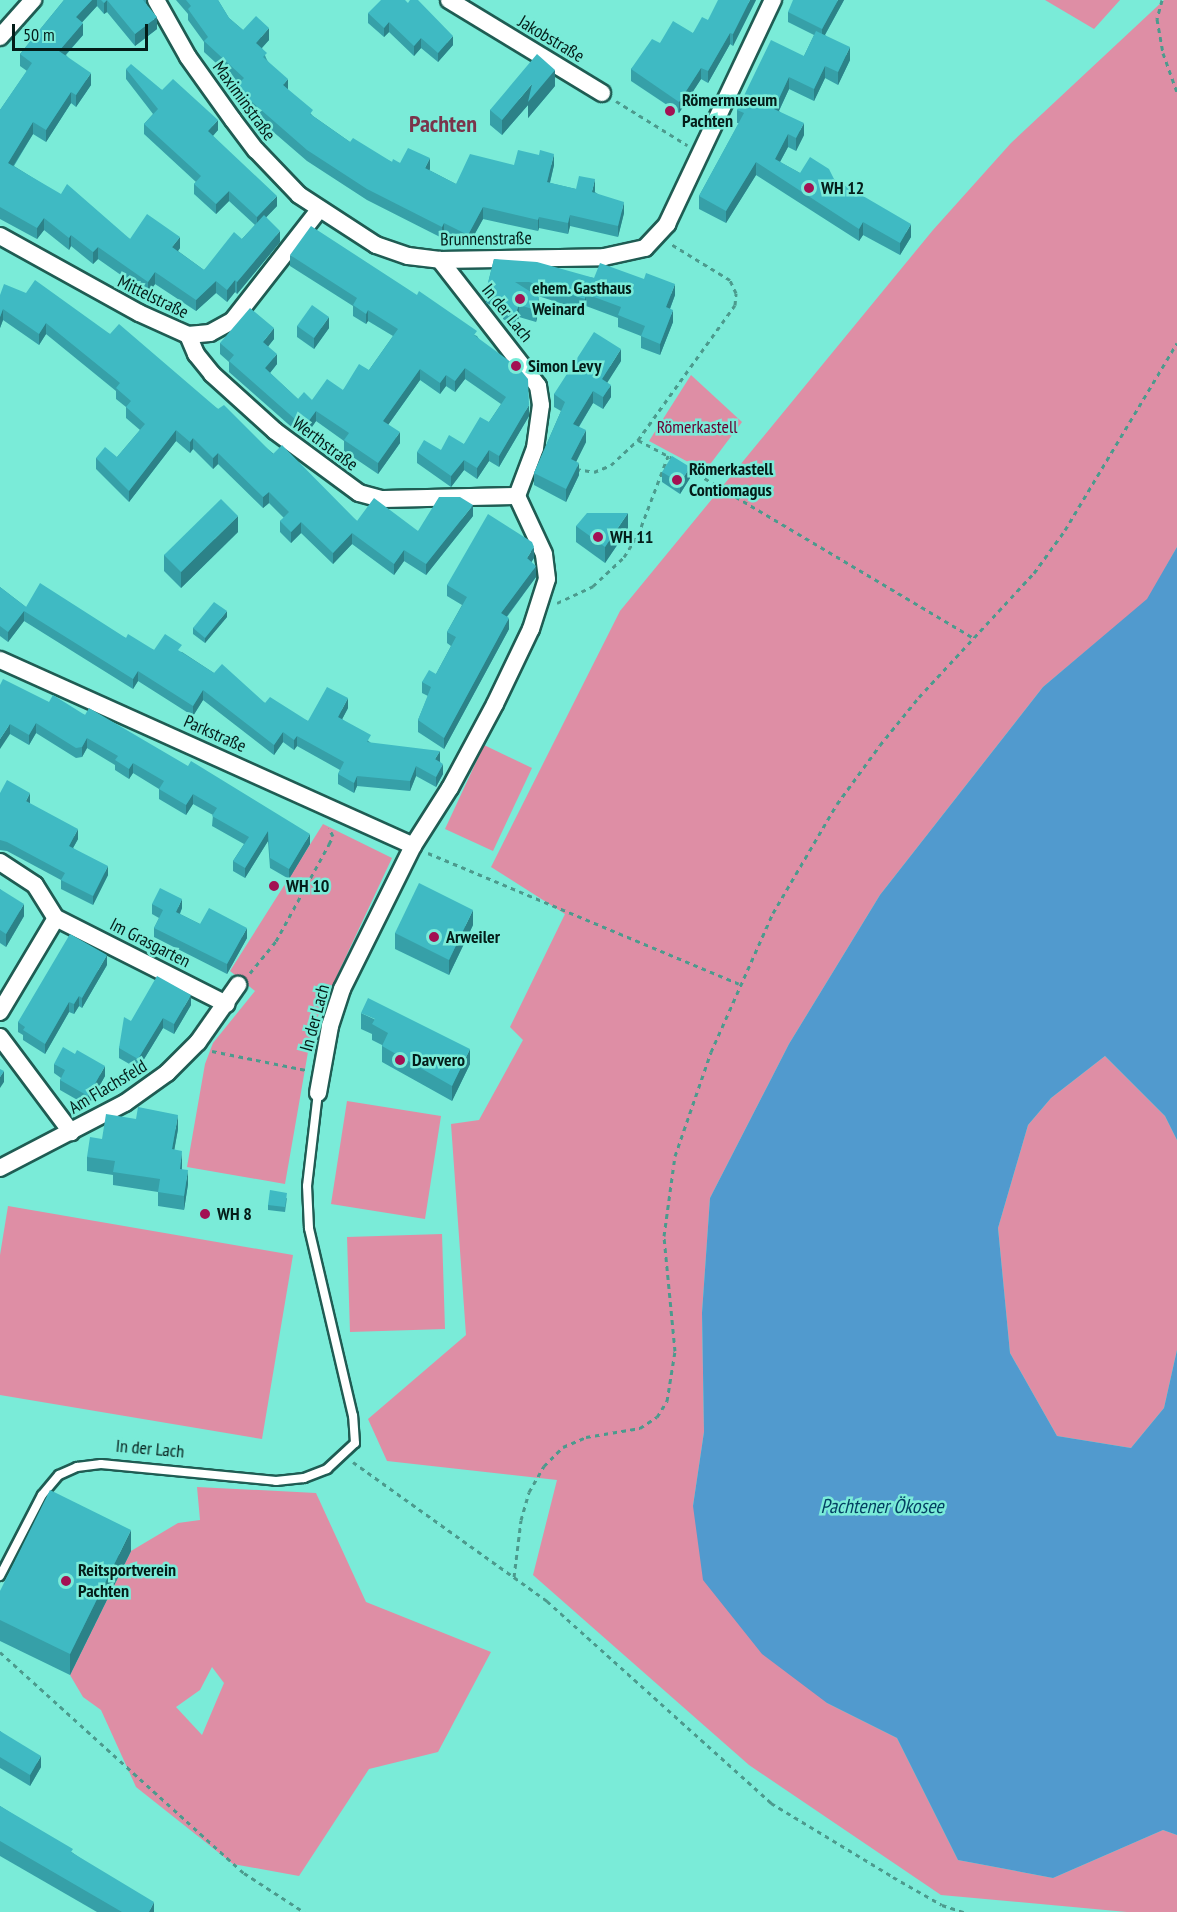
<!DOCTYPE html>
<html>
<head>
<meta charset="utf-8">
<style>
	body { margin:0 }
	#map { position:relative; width:1177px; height:1912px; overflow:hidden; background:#7aebd8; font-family:"PT Sans Narrow",sans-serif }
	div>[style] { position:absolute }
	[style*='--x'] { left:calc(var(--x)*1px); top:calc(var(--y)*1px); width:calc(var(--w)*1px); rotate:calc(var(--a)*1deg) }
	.green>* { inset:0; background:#de8ea5 }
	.water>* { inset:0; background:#519ace }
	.path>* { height:3px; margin-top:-1.5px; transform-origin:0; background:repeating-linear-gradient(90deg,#4c9a8d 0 4.5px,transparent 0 9px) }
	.roads { filter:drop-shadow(2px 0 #1f5c53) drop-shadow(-2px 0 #1f5c53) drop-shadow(0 2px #1f5c53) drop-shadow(0 -2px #1f5c53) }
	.service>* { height:8px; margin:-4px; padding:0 4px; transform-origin:4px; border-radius:4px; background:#fff }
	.minor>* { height:16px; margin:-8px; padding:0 8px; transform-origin:8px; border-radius:8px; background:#fff }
	.wall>* { inset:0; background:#36a0a8 }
	.shaded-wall>* { inset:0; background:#2c8288 }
	.building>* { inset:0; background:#3fbac3 }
	.dots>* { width:16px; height:16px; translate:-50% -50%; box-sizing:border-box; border:3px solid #7aebd8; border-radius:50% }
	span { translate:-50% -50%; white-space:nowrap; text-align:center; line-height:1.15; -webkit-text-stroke:5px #7aebd8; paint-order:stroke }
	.street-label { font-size:18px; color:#041d19 }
	.poi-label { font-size:18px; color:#041d19; font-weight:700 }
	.left { translate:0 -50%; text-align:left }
	.park-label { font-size:18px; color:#670030 }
	.water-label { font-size:20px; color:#044063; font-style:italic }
	.district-label { font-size:24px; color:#7a344b; font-weight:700 }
	.scale { position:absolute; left:12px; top:24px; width:136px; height:27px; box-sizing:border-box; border:3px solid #041d19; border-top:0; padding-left:8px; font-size:18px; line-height:21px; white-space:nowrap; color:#041d19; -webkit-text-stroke:4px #7aebd8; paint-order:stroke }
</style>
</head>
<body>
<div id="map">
	<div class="green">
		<div style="clip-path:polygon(1045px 0,1120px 0,1094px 29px)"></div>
		<div style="clip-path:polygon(1164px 0,1177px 0,1177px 547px,1148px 599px,1043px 687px,880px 895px,789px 1044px,710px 1198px,702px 1313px,704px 1432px,693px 1506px,827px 1703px,897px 1738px,958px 1860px,1053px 1878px,1163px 1830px,1177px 1835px,1177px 1912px,1127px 1912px,941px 1895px,749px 1765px,533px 1575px,557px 1480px,387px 1461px,368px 1419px,466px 1335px,451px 1124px,479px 1120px,523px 1040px,510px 1027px,565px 914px,491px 867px,620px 611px,933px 230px,1011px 143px)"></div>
		<div style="clip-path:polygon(691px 375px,742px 422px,705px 471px,649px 441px)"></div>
		<div style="clip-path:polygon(484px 745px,532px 768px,493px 851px,445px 829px)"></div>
		<div style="clip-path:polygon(323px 824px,392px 858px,312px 1029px,285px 1184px,187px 1167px,205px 1064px,213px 1043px,255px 991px,230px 971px)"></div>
		<div style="clip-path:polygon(1105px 1056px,1165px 1116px,1177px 1140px,1177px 1350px,1164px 1408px,1131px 1448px,1057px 1436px,1010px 1353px,998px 1228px,1028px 1125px,1051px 1098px)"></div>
		<div style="clip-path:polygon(347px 1101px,441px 1116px,425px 1219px,331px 1204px)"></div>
		<div style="clip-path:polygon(8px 1206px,293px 1255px,262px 1439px,0 1395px,0 1255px)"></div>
		<div style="clip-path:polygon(442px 1234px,445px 1329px,350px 1332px,347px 1237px)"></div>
		<div style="clip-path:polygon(evenodd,197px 1487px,316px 1493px,366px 1602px,491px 1652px,438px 1752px,369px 1769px,299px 1876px,233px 1864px,136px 1787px,101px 1710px,83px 1697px,70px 1675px,131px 1551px,178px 1523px,200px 1520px,197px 1487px,212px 1667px,224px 1683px,202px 1735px,176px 1707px,200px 1690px,212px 1667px)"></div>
	</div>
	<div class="water">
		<div style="clip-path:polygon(1177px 547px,1177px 1140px,1165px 1116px,1105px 1056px,1051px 1098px,1028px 1125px,998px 1228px,1010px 1353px,1057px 1436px,1131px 1448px,1164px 1408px,1177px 1350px,1177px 1835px,1163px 1830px,1053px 1878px,958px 1860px,897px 1738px,827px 1703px,762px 1654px,703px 1580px,693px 1506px,704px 1432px,702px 1313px,710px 1198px,789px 1044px,880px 895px,1043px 687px,1147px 599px)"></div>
	</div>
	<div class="path">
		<div style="--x:1162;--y:0;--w:20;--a:105"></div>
		<div style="--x:1157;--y:19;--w:35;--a:80"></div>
		<div style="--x:1163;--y:53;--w:41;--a:70.3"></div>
		<div style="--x:616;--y:101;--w:84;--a:31.8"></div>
		<div style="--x:638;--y:440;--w:40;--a:28"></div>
		<div style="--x:576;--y:469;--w:18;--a:9"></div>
		<div style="--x:594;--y:472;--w:18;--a:-22"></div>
		<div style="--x:611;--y:465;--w:37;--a:-43"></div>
		<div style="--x:638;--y:440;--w:166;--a:-54.3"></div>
		<div style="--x:735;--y:305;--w:12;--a:-85"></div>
		<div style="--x:736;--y:293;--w:14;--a:-115"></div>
		<div style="--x:730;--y:280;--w:69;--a:-148.6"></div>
		<div style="--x:689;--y:469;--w:331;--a:30.7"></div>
		<div style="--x:557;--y:603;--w:40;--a:-25"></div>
		<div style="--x:593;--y:586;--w:42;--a:-43.1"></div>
		<div style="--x:624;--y:557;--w:26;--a:-58"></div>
		<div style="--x:638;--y:535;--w:85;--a:-69.2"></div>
		<div style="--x:428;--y:853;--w:337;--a:22.8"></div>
		<div style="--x:250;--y:973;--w:41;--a:-50.9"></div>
		<div style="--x:276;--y:941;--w:111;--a:-61.3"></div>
		<div style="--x:329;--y:844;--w:9;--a:-63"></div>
		<div style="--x:333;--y:836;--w:9;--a:-117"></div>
		<div style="--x:212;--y:1051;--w:96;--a:11.4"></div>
		<div style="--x:353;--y:1462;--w:239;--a:35.6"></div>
		<div style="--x:547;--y:1601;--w:302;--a:42"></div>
		<div style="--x:771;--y:1803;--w:143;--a:31.2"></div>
		<div style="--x:893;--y:1877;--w:56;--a:29.7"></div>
		<div style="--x:942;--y:1905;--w:23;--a:18"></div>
		<div style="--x:514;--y:1577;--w:57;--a:-83"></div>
		<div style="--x:521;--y:1520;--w:29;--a:-74"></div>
		<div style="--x:529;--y:1492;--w:30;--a:-60"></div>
		<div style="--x:544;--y:1466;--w:27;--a:-45"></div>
		<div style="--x:563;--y:1447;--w:25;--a:-23"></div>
		<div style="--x:586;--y:1437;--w:55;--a:-9.5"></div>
		<div style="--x:640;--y:1428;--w:20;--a:-33"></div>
		<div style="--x:657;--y:1417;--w:19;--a:-58"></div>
		<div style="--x:667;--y:1401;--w:51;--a:-80.9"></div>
		<div style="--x:675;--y:1351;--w:116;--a:-95.5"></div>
		<div style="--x:664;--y:1236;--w:81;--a:-82.2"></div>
		<div style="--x:675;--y:1156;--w:110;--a:-70.9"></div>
		<div style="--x:711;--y:1052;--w:152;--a:-66"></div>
		<div style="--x:773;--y:913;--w:126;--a:-59.6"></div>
		<div style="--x:837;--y:804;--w:73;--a:-53.9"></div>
		<div style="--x:880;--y:745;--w:62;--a:-50.9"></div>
		<div style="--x:919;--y:697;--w:169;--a:-47.2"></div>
		<div style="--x:1034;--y:573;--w:53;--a:-54.2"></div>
		<div style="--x:1065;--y:530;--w:218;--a:-59.1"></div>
		<div style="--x:0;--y:1652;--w:329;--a:42.2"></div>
		<div style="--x:244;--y:1873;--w:72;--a:33"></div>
	</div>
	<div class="roads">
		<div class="service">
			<div style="--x:0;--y:1576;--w:91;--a:-62.6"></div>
			<div style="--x:42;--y:1495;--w:26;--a:-50"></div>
			<div style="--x:59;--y:1475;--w:20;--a:-24"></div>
			<div style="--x:77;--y:1467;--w:24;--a:-7"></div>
			<div style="--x:101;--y:1464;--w:176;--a:5.5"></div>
			<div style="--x:276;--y:1481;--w:28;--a:-6"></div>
			<div style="--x:304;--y:1478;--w:25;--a:-21"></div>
			<div style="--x:327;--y:1469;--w:38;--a:-43"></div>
			<div style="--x:355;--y:1443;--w:27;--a:-94"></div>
			<div style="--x:353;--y:1416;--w:193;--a:-103.2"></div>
			<div style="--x:309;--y:1228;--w:42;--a:-92.7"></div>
			<div style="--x:307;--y:1186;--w:94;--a:-83.3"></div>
		</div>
		<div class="minor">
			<div style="--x:156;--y:0;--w:65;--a:60.7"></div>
			<div style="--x:188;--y:57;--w:77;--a:54.5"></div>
			<div style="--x:233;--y:120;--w:38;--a:53"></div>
			<div style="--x:256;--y:150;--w:62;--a:46.3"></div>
			<div style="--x:299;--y:195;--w:92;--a:33"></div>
			<div style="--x:376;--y:245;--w:34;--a:19"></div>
			<div style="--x:408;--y:256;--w:32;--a:7"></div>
			<div style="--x:440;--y:260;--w:164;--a:-1"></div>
			<div style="--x:604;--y:257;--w:42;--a:-12.4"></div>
			<div style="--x:645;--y:248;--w:33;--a:-47"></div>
			<div style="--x:667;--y:224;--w:248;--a:-64.7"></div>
			<div style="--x:449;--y:0;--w:179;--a:31.3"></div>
			<div style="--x:0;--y:37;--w:50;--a:-48.3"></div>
			<div style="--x:0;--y:236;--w:159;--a:29"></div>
			<div style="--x:139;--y:313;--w:54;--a:24.2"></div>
			<div style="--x:188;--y:335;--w:22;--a:-5"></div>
			<div style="--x:210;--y:333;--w:26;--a:-29"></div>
			<div style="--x:233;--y:320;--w:140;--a:-52"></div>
			<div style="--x:188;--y:335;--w:21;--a:67"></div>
			<div style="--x:196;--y:354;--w:26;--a:51"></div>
			<div style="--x:212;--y:374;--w:85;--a:42.1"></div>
			<div style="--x:275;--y:431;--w:104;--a:36.4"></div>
			<div style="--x:359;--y:493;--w:23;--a:15"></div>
			<div style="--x:381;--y:499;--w:136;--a:-1.3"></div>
			<div style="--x:0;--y:660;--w:453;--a:24.2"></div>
			<div style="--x:0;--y:862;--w:42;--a:33.3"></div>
			<div style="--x:35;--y:885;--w:39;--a:58"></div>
			<div style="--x:56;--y:918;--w:191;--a:26.8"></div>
			<div style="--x:0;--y:1012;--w:109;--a:-59.2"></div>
			<div style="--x:0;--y:1037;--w:119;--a:53.2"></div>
			<div style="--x:318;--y:1093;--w:68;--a:-79.8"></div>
			<div style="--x:330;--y:1026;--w:39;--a:-72"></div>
			<div style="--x:342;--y:989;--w:160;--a:-63.6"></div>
			<div style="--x:413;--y:846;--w:69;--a:-57.5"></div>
			<div style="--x:450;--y:788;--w:95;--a:-61.8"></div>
			<div style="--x:495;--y:704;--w:83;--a:-64.4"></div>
			<div style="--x:531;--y:629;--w:52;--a:-72.3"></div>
			<div style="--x:547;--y:579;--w:25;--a:-97"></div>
			<div style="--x:544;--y:554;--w:64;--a:-115"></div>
			<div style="--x:517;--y:496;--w:51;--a:-69.4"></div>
			<div style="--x:535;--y:448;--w:43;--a:-82.1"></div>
			<div style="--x:541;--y:405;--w:19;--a:-99"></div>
			<div style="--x:538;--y:386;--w:160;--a:-127.9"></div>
			<div style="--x:0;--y:1168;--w:141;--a:-27.5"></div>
			<div style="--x:125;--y:1103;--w:52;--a:-35.5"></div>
			<div style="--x:167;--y:1073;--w:44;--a:-45"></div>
			<div style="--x:198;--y:1042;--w:70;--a:-54.9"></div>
		</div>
	</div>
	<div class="wall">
		<div style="clip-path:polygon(64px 0,146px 0,146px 4px,157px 29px,135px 46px,107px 12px,104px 14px,97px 6px,82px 22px,83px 35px,66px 55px,91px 85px,76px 107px,71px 103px,46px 142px,33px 134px,14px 166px,130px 239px,180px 248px,178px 251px,204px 270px,242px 239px,255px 225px,229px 201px,216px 214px,194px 194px,194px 184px,196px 182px,144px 134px,144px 124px,153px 114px,126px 79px,126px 69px,162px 90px,218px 130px,213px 136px,277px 206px,266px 217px,280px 242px,237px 294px,235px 292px,227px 302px,216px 293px,196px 311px,155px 284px,148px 294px,98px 259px,93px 264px,71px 246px,69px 250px,44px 230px,37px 239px,0 219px,0 110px,27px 71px,20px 66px,20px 54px)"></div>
		<div style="clip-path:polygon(176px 0,218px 0,229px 18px,243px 30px,269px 40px,262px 48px,267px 60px,288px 90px,313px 116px,350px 142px,392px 162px,400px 163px,430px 169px,429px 170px,456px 184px,514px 165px,554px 165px,550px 183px,576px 189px,595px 190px,595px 192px,624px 213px,618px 237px,570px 226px,568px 234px,539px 228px,538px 231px,483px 219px,468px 246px,444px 234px,442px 238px,367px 200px,307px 161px,235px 99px,235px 87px,239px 84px,204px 52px,204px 42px,188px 20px,188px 14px)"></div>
		<div style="clip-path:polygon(756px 0,733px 46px,730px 44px,708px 83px,701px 79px,679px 113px,631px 81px,631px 69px,660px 43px,693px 33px,708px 20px)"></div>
		<div style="clip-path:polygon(844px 0,825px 35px,850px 60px,838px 85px,825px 78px,814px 101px,789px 89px,779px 111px,804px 135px,796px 151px,788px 147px,780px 162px,800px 173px,834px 179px,911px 237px,900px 255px,863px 235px,859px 241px,756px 175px,726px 223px,699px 209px,699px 196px,739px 123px,737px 123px,737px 110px,804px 56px,814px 35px,788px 22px,788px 12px)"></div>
		<div style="clip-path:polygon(368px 13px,453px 45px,438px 62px,421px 48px,414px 56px,389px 32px,384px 37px,368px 23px)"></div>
		<div style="clip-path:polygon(555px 86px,528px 118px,528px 105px,502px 135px,490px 125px,490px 110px)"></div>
		<div style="clip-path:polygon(290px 255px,477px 336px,529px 416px,499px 467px,489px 461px,477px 479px,464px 470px,451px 487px,417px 463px,417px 452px,441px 450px,464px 444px,489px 422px,501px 404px,465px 379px,455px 392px,446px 386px,440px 394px,420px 380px,388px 425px,400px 443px,378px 474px,344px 451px,344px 441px,316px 421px,305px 437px,296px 431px,229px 372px,229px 362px,220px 354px,220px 343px,274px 339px,268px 346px,277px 364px,270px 373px,298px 399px,312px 400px,343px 390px,369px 370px,393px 336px,368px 321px,366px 324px,353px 316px,353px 306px,290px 266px)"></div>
		<div style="clip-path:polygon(494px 259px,594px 278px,675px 295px,670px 309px,673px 322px,660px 355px,641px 348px,641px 336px,618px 327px,618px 318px,586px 306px,585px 311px,538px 296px,539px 309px,536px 322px,519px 317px,515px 327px,503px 319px,503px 310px,486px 303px,486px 291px)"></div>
		<div style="clip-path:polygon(0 295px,110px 334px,218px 409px,357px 521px,418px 531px,473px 516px,426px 575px,404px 561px,394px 575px,352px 544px,333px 564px,301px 533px,291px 543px,280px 532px,280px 521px,284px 518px,269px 503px,263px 508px,218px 464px,213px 469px,193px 449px,190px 453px,176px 441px,129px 502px,96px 469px,96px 458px,117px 457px,140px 430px,126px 418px,126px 407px,116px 399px,116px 391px,46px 334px,39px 345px,3px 320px,0 328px)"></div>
		<div style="clip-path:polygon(297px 326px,329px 328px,314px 349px,297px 337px)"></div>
		<div style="clip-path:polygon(621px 361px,607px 382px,611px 397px,603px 409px,593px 403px,579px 427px,586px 442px,576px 462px,579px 475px,566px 502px,534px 485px,534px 473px,561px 411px,554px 407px,554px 394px)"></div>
		<div style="clip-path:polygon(662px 472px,690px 478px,680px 494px,662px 482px)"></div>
		<div style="clip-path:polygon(576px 526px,628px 529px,605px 563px,576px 542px)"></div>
		<div style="clip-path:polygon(238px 532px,181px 588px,164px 571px,164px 555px)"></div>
		<div style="clip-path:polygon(534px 558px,531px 562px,536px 577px,507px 617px,509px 629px,444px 749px,418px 732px,418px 720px,428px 696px,422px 693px,422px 682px,436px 674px,451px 646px,447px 643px,447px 632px,462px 605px,447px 596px,447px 585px)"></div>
		<div style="clip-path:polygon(0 587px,26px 607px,126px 638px,154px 650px,182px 652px,214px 673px,265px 703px,308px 721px,348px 708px,342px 719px,371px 743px,440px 761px,443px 774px,436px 787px,416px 776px,410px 791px,357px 786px,354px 793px,338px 784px,338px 774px,340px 770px,297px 746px,294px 750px,283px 742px,274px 755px,203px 700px,193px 716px,138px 681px,133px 689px,24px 621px,8px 642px,0 636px)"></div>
		<div style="clip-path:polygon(227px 617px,205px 643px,193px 634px,193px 628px)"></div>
		<div style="clip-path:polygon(0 685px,85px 715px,310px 844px,289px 879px,270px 868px,268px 841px,245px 878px,233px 871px,233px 861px,244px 844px,212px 826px,213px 815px,193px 804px,186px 815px,159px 799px,159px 789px,133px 773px,129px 779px,115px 770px,115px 765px,87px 748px,82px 757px,76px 758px,36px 733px,29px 745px,10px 734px)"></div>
		<div style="clip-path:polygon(0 793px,30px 804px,78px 839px,73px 848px,108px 875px,93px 905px,61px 889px,61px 880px,7px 851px,0 850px)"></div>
		<div style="clip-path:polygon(0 889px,24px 916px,6px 947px,0 943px)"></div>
		<div style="clip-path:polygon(152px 904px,182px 908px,180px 914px,200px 924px,247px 938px,227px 974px,154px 937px,154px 928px,159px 918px,152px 914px)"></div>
		<div style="clip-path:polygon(473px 925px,449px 975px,395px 949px,395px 933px)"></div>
		<div style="clip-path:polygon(107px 965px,82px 1008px,79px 1006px,74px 1014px,69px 1012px,45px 1054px,23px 1040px,23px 1035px,18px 1032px,18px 1022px)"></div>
		<div style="clip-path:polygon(191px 1005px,174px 1034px,163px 1028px,138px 1069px,119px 1058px,119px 1048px,131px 1021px)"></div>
		<div style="clip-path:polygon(361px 1013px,470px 1064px,452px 1101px,382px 1062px,382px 1045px,372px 1040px,372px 1034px,361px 1029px)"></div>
		<div style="clip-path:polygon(54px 1064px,105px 1076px,88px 1106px,60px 1090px,60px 1080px,61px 1078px,54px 1073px)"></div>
		<div style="clip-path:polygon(178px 1129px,174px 1150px,182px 1165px,182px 1169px,188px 1184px,184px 1210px,158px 1206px,158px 1192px,113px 1185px,113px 1175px,87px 1171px,87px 1157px,102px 1139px)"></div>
		<div style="clip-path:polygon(287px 1198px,285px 1212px,268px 1210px,268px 1205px)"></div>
		<div style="clip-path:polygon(131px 1551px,70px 1675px,0 1641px,0 1591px)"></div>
		<div style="clip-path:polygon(0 1731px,41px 1767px,30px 1786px,0 1768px)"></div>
		<div style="clip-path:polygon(0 1806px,73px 1853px,154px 1912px,97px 1912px,0 1856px)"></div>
	</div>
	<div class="shaded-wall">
		<div style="clip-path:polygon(92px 0,97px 0,97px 6px,76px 29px,76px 17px)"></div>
		<div style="clip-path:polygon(107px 0,107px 12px,104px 14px,104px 3px)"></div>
		<div style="clip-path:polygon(750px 0,756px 0,733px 46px,733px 34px)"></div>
		<div style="clip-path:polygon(838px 0,844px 0,822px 40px,822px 29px)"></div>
		<div style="clip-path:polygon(157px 17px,157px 29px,135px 46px,135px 34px)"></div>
		<div style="clip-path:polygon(389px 22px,389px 32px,384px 37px,384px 28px)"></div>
		<div style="clip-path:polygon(83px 23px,83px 35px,59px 62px,59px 51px)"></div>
		<div style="clip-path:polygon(269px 28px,269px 40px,256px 54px,256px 43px)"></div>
		<div style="clip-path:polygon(730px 33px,730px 44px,708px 83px,708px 71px)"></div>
		<div style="clip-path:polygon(453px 36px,453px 45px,438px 62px,438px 53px)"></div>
		<div style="clip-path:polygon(421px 38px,421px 48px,414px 56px,414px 46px)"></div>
		<div style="clip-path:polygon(850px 47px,850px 60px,838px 85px,838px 72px)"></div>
		<div style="clip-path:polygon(825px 66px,825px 78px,814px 101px,814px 89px)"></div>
		<div style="clip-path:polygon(701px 68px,701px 79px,679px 113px,679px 102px)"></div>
		<div style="clip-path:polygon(555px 70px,555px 86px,528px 118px,528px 105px,502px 135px,502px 120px,532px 84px)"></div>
		<div style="clip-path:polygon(91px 73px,91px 85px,76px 107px,76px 95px)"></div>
		<div style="clip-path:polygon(789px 77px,789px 89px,774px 121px,774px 109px)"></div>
		<div style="clip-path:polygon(288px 79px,288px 90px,283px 85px)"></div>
		<div style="clip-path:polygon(71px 92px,71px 103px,46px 142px,46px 130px)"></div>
		<div style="clip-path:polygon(218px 120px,218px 130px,208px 141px,208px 131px)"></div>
		<div style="clip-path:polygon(33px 122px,33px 134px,8px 174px,8px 163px)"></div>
		<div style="clip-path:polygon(804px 123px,804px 135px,796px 151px,796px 138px)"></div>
		<div style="clip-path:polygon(788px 134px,788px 147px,775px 171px,775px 159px)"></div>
		<div style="clip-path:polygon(554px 154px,554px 165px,547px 194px,547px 182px)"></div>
		<div style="clip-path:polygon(430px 158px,430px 169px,425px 179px,425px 168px)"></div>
		<div style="clip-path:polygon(756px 162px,756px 175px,726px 223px,726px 211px)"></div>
		<div style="clip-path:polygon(595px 179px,595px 190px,592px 203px,592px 192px)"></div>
		<div style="clip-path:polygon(229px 191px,229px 201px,216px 214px,216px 204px)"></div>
		<div style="clip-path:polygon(277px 196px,277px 206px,257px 227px,257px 217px)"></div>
		<div style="clip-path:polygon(624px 202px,624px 213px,618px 237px,618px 226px)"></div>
		<div style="clip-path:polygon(483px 207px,483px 219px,468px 246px,468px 235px)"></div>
		<div style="clip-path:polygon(570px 215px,570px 226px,568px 234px,568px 223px)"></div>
		<div style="clip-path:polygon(539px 217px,539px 228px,538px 231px,538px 220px)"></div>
		<div style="clip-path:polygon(44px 218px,44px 230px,37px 239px,37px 228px)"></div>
		<div style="clip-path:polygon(863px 222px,863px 235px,859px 241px,859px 229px)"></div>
		<div style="clip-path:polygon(444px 223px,444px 234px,442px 238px,442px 227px)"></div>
		<div style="clip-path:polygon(911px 224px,911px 237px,900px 255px,900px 243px)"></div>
		<div style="clip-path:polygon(280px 231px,280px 242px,237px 294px,237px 282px)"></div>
		<div style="clip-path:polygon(71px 235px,71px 246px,69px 250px,69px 238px)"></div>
		<div style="clip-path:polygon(180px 237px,180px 248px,172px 259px,172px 247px)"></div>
		<div style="clip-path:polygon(98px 247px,98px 259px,93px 264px,93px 252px)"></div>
		<div style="clip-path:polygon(155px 272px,155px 284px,148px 294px,148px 282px)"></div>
		<div style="clip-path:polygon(235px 280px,235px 292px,227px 302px,227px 290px)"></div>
		<div style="clip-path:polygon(216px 281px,216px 293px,196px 311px,196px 300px)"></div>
		<div style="clip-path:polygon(675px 284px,675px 295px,666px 319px,666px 307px)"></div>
		<div style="clip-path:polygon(586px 294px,586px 306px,585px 311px,585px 299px)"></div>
		<div style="clip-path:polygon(539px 297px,539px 309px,536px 322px,536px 310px)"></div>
		<div style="clip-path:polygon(519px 305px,519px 317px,515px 327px,515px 315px)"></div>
		<div style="clip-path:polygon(3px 309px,3px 320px,0 328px,0 317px)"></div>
		<div style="clip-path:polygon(368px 310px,368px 321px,366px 324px,366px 314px)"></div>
		<div style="clip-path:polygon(673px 310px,673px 322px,660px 355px,660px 344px)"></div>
		<div style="clip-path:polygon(329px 317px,329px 328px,314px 349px,314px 338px)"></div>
		<div style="clip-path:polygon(46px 323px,46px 334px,39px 345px,39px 334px)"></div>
		<div style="clip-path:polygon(274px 328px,274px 339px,263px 353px,263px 342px)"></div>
		<div style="clip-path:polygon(621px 349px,621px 361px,602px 391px,602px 379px)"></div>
		<div style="clip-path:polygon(277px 354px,277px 364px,265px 379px,265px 368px)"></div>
		<div style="clip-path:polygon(465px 368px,465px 379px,455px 392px,455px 381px)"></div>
		<div style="clip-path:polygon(420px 369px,420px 380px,383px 432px,383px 421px)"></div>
		<div style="clip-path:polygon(446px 375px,446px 386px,440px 394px,440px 383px)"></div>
		<div style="clip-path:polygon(611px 385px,611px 397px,603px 409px,603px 397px)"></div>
		<div style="clip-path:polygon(593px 391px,593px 403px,573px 436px,573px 424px)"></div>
		<div style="clip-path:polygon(529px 405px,529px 416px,499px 467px,499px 456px)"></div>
		<div style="clip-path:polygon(316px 411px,316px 421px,305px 437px,305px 426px)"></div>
		<div style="clip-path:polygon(176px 430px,176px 441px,129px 502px,129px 491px)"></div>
		<div style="clip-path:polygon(586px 430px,586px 442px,571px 472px,571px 459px)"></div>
		<div style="clip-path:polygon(400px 432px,400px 443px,378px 474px,378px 463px)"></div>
		<div style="clip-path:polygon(193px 438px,193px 449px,190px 453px,190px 442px)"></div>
		<div style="clip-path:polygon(489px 450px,489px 461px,477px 479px,477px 468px)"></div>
		<div style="clip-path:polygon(218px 453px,218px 464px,213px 469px,213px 458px)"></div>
		<div style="clip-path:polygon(464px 460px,464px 470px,451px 487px,451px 476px)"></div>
		<div style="clip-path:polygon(579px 463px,579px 475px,566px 502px,566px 489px)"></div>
		<div style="clip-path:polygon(690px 467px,690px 478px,680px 494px,680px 483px)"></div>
		<div style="clip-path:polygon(269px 492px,269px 503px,263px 508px,263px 497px)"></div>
		<div style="clip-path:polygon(473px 505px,473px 516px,426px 575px,426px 564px)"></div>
		<div style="clip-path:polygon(628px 513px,628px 529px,605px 563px,605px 547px)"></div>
		<div style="clip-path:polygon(238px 516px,238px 532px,181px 588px,181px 572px)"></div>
		<div style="clip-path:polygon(301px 522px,301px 533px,291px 543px,291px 532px)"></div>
		<div style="clip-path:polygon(352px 533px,352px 544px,333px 564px,333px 553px)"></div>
		<div style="clip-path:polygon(534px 547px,534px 558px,527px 569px,527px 558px)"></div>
		<div style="clip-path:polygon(404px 550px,404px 561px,394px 575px,394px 564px)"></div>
		<div style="clip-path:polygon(536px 566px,536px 577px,501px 624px,501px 613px)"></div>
		<div style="clip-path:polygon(24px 611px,24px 621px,8px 642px,8px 632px)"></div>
		<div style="clip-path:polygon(227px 611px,227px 617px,205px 643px,205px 638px)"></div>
		<div style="clip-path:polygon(509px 618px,509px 629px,444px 749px,444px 738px)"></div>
		<div style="clip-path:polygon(138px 671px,138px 681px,133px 689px,133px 679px)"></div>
		<div style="clip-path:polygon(203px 690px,203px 700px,193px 716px,193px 706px)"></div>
		<div style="clip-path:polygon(348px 698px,348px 708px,338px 727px,338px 717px)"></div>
		<div style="clip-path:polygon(36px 723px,36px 733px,29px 745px,29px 735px)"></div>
		<div style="clip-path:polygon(10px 724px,10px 734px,0 749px,0 739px)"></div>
		<div style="clip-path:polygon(283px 732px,283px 742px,274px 755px,274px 745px)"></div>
		<div style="clip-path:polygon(297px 736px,297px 746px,294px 750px,294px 740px)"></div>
		<div style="clip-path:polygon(87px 738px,87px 748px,82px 757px,82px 747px)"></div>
		<div style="clip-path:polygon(440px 751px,440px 761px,435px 769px,435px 759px)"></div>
		<div style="clip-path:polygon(133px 763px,133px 773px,129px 779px,129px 769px)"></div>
		<div style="clip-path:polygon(443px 764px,443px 774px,436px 787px,436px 777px)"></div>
		<div style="clip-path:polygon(416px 766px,416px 776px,410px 791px,410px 781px)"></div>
		<div style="clip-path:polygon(357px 776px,357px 786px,354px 793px,354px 783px)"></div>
		<div style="clip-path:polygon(30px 793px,30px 803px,26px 811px,26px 801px)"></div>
		<div style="clip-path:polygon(193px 794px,193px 804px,186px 815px,186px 805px)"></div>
		<div style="clip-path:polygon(78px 829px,78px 839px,69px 855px,69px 846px)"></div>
		<div style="clip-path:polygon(268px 831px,268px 841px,245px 878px,245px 868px)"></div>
		<div style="clip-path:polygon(310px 834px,310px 844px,289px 879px,289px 869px)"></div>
		<div style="clip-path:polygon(108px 866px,108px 875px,93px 905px,93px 896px)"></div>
		<div style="clip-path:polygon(182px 899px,182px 908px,176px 921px,176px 912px)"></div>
		<div style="clip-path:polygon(24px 904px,24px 916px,6px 947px,6px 934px)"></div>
		<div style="clip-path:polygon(473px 910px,473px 925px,449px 975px,449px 960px)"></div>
		<div style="clip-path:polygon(247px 928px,247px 938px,227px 974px,227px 964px)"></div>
		<div style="clip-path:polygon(107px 955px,107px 965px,82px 1008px,82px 998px)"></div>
		<div style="clip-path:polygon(191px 995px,191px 1005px,174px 1034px,174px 1024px)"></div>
		<div style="clip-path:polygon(79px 996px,79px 1006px,74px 1014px,74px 1004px)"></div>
		<div style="clip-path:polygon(69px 1002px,69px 1012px,45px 1054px,45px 1044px)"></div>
		<div style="clip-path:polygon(163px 1018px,163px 1028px,138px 1069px,138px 1059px)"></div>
		<div style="clip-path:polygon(470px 1049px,470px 1064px,452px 1101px,452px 1086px)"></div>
		<div style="clip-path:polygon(105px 1066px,105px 1076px,88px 1106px,88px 1096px)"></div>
		<div style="clip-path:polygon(4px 1071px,4px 1082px,0 1088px,0 1077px)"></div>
		<div style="clip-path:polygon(178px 1115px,178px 1129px,172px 1163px,172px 1149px)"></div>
		<div style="clip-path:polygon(182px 1151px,182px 1165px,180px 1183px,180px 1169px)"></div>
		<div style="clip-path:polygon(188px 1170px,188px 1184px,184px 1210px,184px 1196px)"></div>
		<div style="clip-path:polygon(131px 1530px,131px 1551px,70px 1675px,70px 1654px)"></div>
		<div style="clip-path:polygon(41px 1756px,41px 1767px,30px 1786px,30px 1775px)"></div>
		<div style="clip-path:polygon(154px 1902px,154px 1912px,149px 1912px)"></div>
	</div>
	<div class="building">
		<div style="clip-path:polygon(64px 0,92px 0,76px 17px,83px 23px,59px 51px,91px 73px,76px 95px,71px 92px,46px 130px,33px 122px,8px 163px,61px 194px,67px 184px,130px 239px,147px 214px,180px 237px,172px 247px,204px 270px,234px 232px,242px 239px,264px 215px,280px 231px,237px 282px,235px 280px,227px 290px,216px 281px,196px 300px,155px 272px,148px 282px,98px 247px,93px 252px,71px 235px,69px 238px,44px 218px,37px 228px,0 207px,0 110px,32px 63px,20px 54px)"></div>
		<div style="clip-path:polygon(101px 0,143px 0,157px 17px,135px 34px,107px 0,104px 3px)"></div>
		<div style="clip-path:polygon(186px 0,218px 0,229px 18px,243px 30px,256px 16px,269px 28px,256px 43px,267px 53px,263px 57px,288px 79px,283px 85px,313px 110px,310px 114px,350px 142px,353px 138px,392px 162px,393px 159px,400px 163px,408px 148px,430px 158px,425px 168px,456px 184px,470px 154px,514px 165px,518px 150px,539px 155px,540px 150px,554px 154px,547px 182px,576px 189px,579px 176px,595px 179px,592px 192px,624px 202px,618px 226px,570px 215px,568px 223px,539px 217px,538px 220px,483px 207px,468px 235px,444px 223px,442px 227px,367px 189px,307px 150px,235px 87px,244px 78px,204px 41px,208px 37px,188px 9px,191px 6px)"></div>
		<div style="clip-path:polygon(381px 0,405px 0,408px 3px,410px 0,418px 0,453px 36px,438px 53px,421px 38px,414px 46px,389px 22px,384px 28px,368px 13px)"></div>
		<div style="clip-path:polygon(718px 0,750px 0,733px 34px,730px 33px,708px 71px,701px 68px,679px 102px,631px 69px,652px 39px,660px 43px,673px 21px,693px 33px,702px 17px,708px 20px)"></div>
		<div style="clip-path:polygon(793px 0,838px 0,822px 29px,788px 12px)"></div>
		<div style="clip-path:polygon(816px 31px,850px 47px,838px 72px,825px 66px,814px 89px,789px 77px,774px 109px,804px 123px,796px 138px,788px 134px,775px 159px,800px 173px,810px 157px,829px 169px,834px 179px,911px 224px,900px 243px,863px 222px,859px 229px,756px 162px,726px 211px,699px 196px,744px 113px,737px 110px,771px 40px,804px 56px)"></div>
		<div style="clip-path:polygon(537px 54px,555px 70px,528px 102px,532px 84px,502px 120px,490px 110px)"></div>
		<div style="clip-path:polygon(131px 64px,162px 90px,173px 79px,218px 120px,208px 131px,277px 196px,257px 217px,229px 191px,216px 204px,194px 184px,201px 176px,144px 124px,158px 109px,126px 69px)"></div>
		<div style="clip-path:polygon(311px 226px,417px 295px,419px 291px,477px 331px,474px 335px,519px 368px,528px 379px,529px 405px,499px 456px,489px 450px,477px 468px,464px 460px,451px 476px,417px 452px,424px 440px,441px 450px,449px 435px,464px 444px,480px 417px,489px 422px,506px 397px,465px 368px,455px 381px,446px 375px,440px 383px,420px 369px,383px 421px,400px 432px,378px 463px,344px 440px,349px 433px,316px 411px,305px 426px,296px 420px,229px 361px,234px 355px,220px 343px,250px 308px,274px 328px,263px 342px,277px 354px,265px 368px,298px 399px,304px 392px,312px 400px,327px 379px,343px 390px,359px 364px,369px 370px,398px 329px,368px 310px,366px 314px,353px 305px,357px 298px,290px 255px)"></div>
		<div style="clip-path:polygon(494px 259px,537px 262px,594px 278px,600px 263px,644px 279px,646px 273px,675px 284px,666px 307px,673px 310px,660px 344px,641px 336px,645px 326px,618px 315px,621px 307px,586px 294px,585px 299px,529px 282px,515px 282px,539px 297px,536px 310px,519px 305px,515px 315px,503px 307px,505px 300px,486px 291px)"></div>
		<div style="clip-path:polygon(35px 280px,110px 334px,119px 324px,218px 409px,224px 405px,273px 454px,282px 445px,357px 521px,374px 498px,418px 531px,439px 497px,460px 497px,473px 505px,426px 564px,404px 550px,394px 564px,352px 533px,333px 553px,301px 522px,291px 532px,280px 521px,289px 512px,269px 492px,263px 497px,218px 453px,213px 458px,193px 438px,190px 442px,176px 430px,129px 491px,96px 458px,105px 447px,117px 457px,145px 424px,126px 407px,131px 401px,116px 388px,120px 383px,46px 323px,39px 334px,3px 309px,0 317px,0 295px,4px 284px,26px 293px)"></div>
		<div style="clip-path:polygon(312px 305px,329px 317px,314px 338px,297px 326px)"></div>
		<div style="clip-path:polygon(594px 332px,621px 349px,602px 379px,611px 385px,603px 397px,593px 391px,573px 424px,586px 430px,571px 459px,579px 463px,566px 489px,534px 473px,565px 402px,554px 394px)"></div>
		<div style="clip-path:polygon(672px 456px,690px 467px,680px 483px,662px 472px)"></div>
		<div style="clip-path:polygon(221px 499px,238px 516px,181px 572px,164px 555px)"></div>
		<div style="clip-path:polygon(587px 513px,628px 513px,605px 547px,576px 526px)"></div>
		<div style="clip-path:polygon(488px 514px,532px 542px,534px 547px,527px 558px,536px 566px,501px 613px,509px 618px,444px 738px,418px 720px,431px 687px,422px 682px,429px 670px,436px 674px,456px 637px,447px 632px,467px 597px,447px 585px)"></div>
		<div style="clip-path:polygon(40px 583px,126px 638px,128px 634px,154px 650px,165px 634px,182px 645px,178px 650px,214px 673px,222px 664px,265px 703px,270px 697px,308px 721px,327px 687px,348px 698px,338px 717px,371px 735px,367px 742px,440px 751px,435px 759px,443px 764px,436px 777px,416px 766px,410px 781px,357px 776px,354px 783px,338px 774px,344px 762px,297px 736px,294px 740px,283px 732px,274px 745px,203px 690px,193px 706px,138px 671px,133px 679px,24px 611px,8px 632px,0 626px,0 587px,26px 607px)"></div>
		<div style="clip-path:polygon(214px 602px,227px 611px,205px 638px,193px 628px)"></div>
		<div style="clip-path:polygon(3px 679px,49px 702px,53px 695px,85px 715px,89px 708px,188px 766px,191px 761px,310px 834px,289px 869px,270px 858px,268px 831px,245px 868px,233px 861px,249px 837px,212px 816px,217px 808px,193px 794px,186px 805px,159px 789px,164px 781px,133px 763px,129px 769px,115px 760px,118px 756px,87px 738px,82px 747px,76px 748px,36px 723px,29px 735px,10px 724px,0 739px,0 685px)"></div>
		<div style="clip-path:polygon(7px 780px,30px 793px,26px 801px,78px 829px,69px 846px,108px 866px,93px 896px,61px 880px,65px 873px,7px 842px,0 840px,0 793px)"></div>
		<div style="clip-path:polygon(419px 883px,473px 910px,449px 960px,395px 933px)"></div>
		<div style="clip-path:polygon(160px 888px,182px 899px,176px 912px,200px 924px,209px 908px,247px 928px,227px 964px,154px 928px,163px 910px,152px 904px)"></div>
		<div style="clip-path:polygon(0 889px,24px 904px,6px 934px,0 930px)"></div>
		<div style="clip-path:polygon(70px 934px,107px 955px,82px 998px,79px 996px,74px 1004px,69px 1002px,45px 1044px,23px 1030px,25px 1027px,18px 1022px)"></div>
		<div style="clip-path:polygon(157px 976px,191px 995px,174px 1024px,163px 1018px,138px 1059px,119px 1048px,124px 1017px,131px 1021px)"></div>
		<div style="clip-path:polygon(368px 998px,470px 1049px,452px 1086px,382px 1046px,388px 1033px,372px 1024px,375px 1019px,361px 1013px)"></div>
		<div style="clip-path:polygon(63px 1047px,75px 1054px,77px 1050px,105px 1066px,88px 1096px,60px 1080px,65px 1070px,54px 1064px)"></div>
		<div style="clip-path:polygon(0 1069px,4px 1071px,0 1077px)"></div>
		<div style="clip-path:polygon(138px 1107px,178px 1115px,172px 1149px,182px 1151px,180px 1169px,188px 1170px,184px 1196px,158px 1192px,160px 1179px,113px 1172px,115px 1161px,87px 1157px,90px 1137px,102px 1139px,106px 1114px,136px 1119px)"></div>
		<div style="clip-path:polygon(270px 1190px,287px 1193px,285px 1207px,268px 1205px)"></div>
		<div style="clip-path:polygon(50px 1490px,131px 1530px,70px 1654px,0 1620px,0 1591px)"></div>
		<div style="clip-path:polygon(0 1731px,41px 1756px,30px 1775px,0 1757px)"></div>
		<div style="clip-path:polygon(0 1806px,73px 1849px,71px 1852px,154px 1902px,149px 1912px,122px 1912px,0 1841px)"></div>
	</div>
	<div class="dots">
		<div style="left:670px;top:111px;background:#a31153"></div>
		<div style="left:809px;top:188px;background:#a31153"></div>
		<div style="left:520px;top:299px;background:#a31153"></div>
		<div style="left:516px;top:366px;background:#a31153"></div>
		<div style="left:677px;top:480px;background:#a31153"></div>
		<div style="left:598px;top:537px;background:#a31153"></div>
		<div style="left:274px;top:886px;background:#a31153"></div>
		<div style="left:434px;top:937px;background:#a31153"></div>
		<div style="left:400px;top:1060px;background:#a31153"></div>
		<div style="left:205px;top:1214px;background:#a31153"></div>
		<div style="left:66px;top:1581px;background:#a31153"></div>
	</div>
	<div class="street-label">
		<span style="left:551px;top:39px;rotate:31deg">Jakobstraße</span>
		<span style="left:244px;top:101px;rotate:54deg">Maximinstraße</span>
		<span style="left:486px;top:239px;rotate:-1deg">Brunnenstraße</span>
		<span style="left:153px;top:297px;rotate:26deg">Mittelstraße</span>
		<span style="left:507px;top:313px;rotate:51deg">In der Lach</span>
		<span style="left:325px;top:444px;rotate:37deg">Werthstraße</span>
		<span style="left:215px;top:734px;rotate:24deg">Parkstraße</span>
		<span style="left:150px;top:943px;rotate:27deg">Im Grasgarten</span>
		<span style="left:315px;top:1018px;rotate:-75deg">In der Lach</span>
		<span style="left:108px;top:1087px;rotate:-31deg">Am Flachsfeld</span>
		<span style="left:150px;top:1449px;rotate:5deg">In der Lach</span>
	</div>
	<div class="poi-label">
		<span class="left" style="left:682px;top:111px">Römermuseum<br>Pachten</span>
		<span class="left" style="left:821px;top:188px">WH 12</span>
		<span class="left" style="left:532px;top:299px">ehem. Gasthaus<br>Weinard</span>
		<span class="left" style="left:528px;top:366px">Simon Levy</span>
		<span class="left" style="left:689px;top:480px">Römerkastell<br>Contiomagus</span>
		<span class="left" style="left:610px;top:537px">WH 11</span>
		<span class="left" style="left:286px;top:886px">WH 10</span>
		<span class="left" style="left:446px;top:937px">Arweiler</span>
		<span class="left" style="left:412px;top:1060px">Davvero</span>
		<span class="left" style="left:217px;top:1214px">WH 8</span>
		<span class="left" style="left:78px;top:1581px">Reitsportverein<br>Pachten</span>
	</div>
	<div class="park-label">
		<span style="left:697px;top:427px">Römerkastell</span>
	</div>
	<div class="water-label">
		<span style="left:882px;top:1506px">Pachtener Ökosee</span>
	</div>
	<div class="district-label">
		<span style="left:443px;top:124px">Pachten</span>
	</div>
	<div class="scale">50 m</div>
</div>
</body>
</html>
